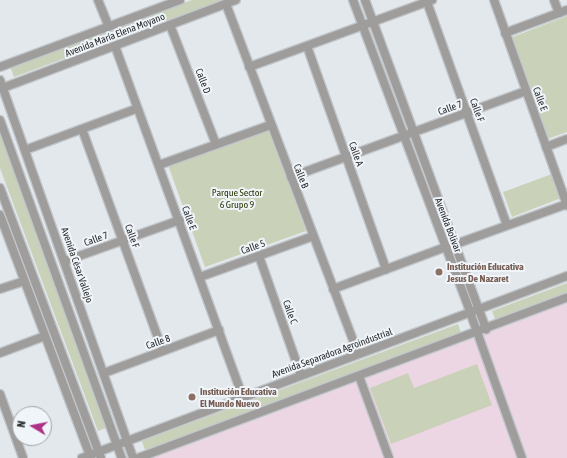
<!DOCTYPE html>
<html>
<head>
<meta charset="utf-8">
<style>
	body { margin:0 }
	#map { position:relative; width:567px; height:458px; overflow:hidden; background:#e3e8ed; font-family:"Asap Condensed",sans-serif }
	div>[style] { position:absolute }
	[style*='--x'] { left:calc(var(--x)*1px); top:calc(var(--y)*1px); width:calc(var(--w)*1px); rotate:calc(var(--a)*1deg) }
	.industrial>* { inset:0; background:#ecd6e3 }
	.green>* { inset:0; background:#c9d1b9 }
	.roads { filter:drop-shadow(1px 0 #c1c6ca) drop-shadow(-1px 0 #c1c6ca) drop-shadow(0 1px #c1c6ca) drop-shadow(0 -1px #c1c6ca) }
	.minor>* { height:8px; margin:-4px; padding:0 4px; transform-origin:4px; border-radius:4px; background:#9f9d9b }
	.dots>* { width:11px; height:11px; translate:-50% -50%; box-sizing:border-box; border:2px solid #f0f5fa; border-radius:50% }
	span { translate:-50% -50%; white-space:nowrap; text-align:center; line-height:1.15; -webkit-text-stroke:4px #f0f5fa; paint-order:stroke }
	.street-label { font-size:10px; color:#282a2c }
	.park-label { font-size:10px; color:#2c3703 }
	.education-label { font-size:10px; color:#785e54; font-weight:700 }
	.left { translate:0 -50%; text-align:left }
	.north { position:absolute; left:12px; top:406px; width:40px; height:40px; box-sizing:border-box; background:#f0f5fa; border:1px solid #a0a4a8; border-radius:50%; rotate:280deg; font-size:11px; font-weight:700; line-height:16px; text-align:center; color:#282a2c }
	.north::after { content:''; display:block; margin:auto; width:14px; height:18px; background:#ae3386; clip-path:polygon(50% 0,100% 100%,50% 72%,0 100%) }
</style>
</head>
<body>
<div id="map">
	<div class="industrial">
		<div style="clip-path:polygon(567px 303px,567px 458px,151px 458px)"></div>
	</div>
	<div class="green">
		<div style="clip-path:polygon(192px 0,222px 0,14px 77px,10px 66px)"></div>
		<div style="clip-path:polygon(567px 16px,567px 132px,547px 139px,510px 38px)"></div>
		<div style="clip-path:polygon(0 126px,111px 426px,98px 431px,0 168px)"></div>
		<div style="clip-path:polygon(268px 129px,306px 231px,205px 267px,168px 165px)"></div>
		<div style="clip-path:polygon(552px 174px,561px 198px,512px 217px,503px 192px)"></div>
		<div style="clip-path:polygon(567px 283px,567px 292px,495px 319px,492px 311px)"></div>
		<div style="clip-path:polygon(458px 324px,461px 333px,145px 450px,142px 441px)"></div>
		<div style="clip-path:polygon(477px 364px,492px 405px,391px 444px,370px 388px,408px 373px,414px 388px)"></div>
	</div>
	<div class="roads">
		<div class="minor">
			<div style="--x:98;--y:0;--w:29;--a:68"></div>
			<div style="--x:353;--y:0;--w:333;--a:69.4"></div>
			<div style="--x:470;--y:312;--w:155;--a:70.4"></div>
			<div style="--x:365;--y:0;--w:351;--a:69.8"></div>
			<div style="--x:494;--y:0;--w:218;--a:70.4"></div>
			<div style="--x:554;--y:0;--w:14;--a:69"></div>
			<div style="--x:427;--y:2;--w:237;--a:70.3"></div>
			<div style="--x:226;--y:4;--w:374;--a:69.3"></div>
			<div style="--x:170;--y:25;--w:128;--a:68.9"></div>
			<div style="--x:505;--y:33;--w:66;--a:-20.4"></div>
			<div style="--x:115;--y:46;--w:374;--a:70"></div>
			<div style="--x:307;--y:46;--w:237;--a:70.5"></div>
			<div style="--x:0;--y:67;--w:192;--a:-20.4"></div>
			<div style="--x:249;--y:67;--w:195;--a:-20.1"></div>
			<div style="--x:0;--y:80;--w:401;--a:70.6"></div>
			<div style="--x:0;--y:89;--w:252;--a:-20.7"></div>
			<div style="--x:0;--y:120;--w:359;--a:70.2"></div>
			<div style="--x:82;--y:129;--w:236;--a:70"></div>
			<div style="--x:546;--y:147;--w:22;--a:-21"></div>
			<div style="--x:25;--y:150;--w:118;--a:-20.3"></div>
			<div style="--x:159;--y:165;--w:119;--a:-19.7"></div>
			<div style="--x:291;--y:177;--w:250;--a:-20.1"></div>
			<div style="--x:0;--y:188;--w:288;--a:69.5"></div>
			<div style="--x:0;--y:215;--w:259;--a:69.5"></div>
			<div style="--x:456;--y:244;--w:118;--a:-19.8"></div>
			<div style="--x:259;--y:256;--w:126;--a:70.6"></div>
			<div style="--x:65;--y:261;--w:122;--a:-19.6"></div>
			<div style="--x:200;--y:277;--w:120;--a:-19.9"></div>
			<div style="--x:0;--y:289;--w:25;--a:-18"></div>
			<div style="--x:333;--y:289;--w:121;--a:-20.4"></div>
			<div style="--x:0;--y:353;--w:48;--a:-20.7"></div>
			<div style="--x:104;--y:373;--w:123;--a:-20.5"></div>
			<div style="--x:359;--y:376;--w:87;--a:69.9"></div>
			<div style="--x:0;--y:394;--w:68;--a:70.2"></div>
			<div style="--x:82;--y:458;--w:518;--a:-20.57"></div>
			<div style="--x:138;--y:458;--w:458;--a:-20.5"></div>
		</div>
	</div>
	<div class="dots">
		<div style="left:439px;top:272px;background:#8d6e63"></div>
		<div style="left:192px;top:397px;background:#8d6e63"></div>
	</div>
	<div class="street-label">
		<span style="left:115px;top:35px;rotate:-21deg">Avenida María Elena Moyano</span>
		<span style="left:203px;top:81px;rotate:69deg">Calle D</span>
		<span style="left:540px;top:99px;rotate:70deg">Calle E</span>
		<span style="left:450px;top:108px;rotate:-20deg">Calle 7</span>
		<span style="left:477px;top:110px;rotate:70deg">Calle F</span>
		<span style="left:356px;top:154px;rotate:70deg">Calle A</span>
		<span style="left:301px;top:176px;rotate:69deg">Calle B</span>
		<span style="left:189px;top:218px;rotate:70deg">Calle E</span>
		<span style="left:448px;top:225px;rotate:69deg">Avenida Bolívar</span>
		<span style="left:132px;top:236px;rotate:70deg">Calle F</span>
		<span style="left:96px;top:239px;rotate:-20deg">Calle 7</span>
		<span style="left:253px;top:247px;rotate:-20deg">Calle 5</span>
		<span style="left:77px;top:265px;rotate:71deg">Avenida César Vallejo</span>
		<span style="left:290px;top:312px;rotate:70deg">Calle C</span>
		<span style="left:158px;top:342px;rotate:-20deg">Calle 8</span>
		<span style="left:332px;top:353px;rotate:-20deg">Avenida Separadora Agroindustrial</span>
	</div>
	<div class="park-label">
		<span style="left:237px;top:198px">Parque Sector<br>6 Grupo 9</span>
	</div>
	<div class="education-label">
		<span class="left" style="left:447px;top:272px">Institución Educativa<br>Jesus De Nazaret</span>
		<span class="left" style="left:200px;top:397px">Institución Educativa<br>El Mundo Nuevo</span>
	</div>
	<div class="north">N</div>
</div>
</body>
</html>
